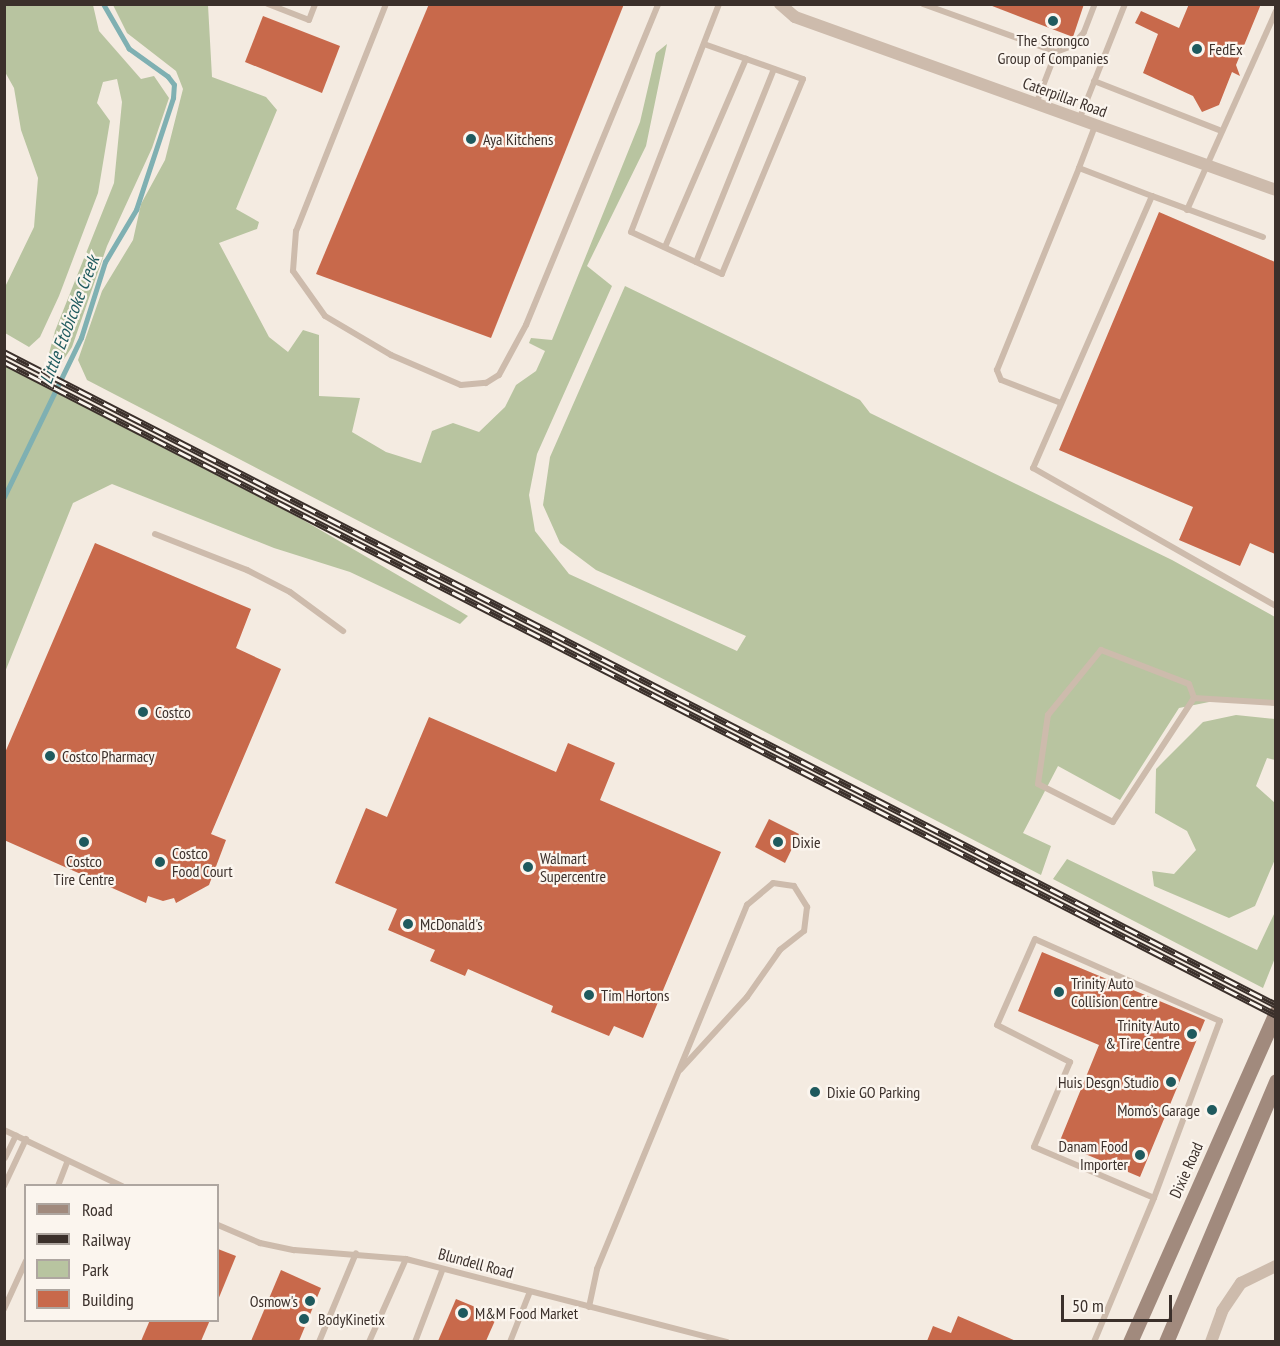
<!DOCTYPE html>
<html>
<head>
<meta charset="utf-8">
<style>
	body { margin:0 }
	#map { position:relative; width:1280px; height:1346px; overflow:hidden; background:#f4ebe1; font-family:"PT Sans Narrow",sans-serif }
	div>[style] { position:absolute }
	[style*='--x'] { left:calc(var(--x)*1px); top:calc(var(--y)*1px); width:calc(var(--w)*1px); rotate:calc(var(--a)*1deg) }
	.green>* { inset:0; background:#b8c4a0 }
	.stream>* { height:4.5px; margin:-2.25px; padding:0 2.25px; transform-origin:2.25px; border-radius:2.25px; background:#7fb0b2 }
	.building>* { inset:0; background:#c8694b }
	.service>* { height:6px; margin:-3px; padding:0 3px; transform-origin:3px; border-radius:3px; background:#cdbbac }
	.minor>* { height:12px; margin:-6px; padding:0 6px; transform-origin:6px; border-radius:6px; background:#cdbbac }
	.secondary>* { height:15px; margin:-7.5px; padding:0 7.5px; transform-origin:7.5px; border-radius:7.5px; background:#a18a7d }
	.rail>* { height:7px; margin-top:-3.5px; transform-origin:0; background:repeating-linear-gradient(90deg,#fbf5ee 0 14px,#3b302b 0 28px); box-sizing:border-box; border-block:2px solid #3b302b }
	.dots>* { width:16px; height:16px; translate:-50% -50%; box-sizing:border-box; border:3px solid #fbf5ee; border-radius:50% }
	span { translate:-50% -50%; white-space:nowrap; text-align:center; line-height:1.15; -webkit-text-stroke:4.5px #fbf5ee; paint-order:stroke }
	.poi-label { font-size:16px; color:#3b302b }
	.left { translate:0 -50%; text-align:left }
	.right { translate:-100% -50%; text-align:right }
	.street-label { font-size:16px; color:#3b302b }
	.water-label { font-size:18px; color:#1f5a5e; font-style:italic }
	.frame { position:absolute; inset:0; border:6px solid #3b302b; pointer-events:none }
	.legend { position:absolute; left:24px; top:1184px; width:195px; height:138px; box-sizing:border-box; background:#fbf5ee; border:2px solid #aea6a0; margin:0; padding:8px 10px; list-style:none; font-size:18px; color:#3b302b }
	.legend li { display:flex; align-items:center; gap:12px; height:30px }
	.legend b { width:30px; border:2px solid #aea6a0 }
	.scale { position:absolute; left:1061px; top:1295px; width:111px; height:27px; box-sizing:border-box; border:3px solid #3b302b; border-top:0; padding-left:8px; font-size:18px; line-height:21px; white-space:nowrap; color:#3b302b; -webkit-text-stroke:4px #fbf5ee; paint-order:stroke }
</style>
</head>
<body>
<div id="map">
	<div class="green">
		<div style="clip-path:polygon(5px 4px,93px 5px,99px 31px,141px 79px,154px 76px,169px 98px,152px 148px,107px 246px,72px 347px,56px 371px,46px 365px,55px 331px,114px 183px,122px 102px,117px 79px,103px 82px,97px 103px,110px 121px,98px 193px,59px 296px,40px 337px,29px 347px,5px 333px,5px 287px,34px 227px,38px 178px,21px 130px,14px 88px,5px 72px)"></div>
		<div style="clip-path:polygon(113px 5px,208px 5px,212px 77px,266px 97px,277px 110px,236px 209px,259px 222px,257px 229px,219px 243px,269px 337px,288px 352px,303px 330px,319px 335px,319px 396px,360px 398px,352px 432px,386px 452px,421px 463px,432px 431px,453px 423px,479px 432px,505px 407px,516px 385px,536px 371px,545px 351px,529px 343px,531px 338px,552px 340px,640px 122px,656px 53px,667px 44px,646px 146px,587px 266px,612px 286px,537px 454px,529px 495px,535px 531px,569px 574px,737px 651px,746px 636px,596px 570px,560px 543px,543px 505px,550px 457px,625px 286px,860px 400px,870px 413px,1172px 560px,1275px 617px,1275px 704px,1229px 698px,1179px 708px,1120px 800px,1058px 766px,1023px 833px,1051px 846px,1041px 875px,87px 380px,78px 360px,102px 291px,133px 240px,141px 204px,165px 160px,183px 89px,176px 71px,127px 33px)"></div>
		<div style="clip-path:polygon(5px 366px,298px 517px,468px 616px,460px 624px,350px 572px,274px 548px,112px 484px,73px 503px,5px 672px)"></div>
		<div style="clip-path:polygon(1236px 715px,1275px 719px,1275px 760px,1267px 758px,1256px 786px,1275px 803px,1276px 857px,1255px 906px,1229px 918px,1154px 886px,1152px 871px,1174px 874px,1196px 850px,1187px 831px,1155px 813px,1156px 769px,1203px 722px)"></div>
		<div style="clip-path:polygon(1067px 859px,1257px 950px,1275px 912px,1275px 958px,1263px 988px,1053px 879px)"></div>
	</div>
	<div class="stream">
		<div style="--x:4;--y:497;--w:177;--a:-64.2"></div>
		<div style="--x:81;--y:338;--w:80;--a:-72.5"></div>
		<div style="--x:105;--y:262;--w:61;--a:-59.2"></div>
		<div style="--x:136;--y:210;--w:118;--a:-71.7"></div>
		<div style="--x:173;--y:98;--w:13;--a:-86"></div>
		<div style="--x:174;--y:85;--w:10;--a:-127"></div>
		<div style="--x:168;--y:77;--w:48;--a:-144.3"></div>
		<div style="--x:129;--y:49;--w:52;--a:-120"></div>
	</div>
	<div class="building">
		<div style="clip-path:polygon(429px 4px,624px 4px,491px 338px,316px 274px)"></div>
		<div style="clip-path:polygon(987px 4px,1084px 4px,1073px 37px)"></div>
		<div style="clip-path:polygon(1189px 4px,1261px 4px,1236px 65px,1240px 76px,1232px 72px,1219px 105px,1202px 112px,1193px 96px,1143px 73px,1158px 34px,1135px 23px,1141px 11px,1179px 28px)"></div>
		<div style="clip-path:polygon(263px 16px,340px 46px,322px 93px,245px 62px)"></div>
		<div style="clip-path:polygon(1159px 212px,1275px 262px,1275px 554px,1250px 543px,1240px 566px,1179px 540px,1193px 507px,1059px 450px)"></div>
		<div style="clip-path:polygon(95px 543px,251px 609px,236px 648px,281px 669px,211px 834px,226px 840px,209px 885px,176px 903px,174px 898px,163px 901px,148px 896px,146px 903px,4px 840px,4px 755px)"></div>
		<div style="clip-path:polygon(429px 717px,556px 772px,568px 743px,615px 763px,600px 800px,721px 852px,643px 1038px,614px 1026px,609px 1036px,551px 1012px,553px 1006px,468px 969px,465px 976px,430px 961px,435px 950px,388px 930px,397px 909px,335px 883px,366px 808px,387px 817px)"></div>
		<div style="clip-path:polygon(769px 819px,799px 834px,785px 863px,755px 847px)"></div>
		<div style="clip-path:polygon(1042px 952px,1205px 1020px,1140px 1177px,1059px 1143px,1099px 1045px,1018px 1011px)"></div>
		<div style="clip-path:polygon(218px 1249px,236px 1256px,218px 1300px)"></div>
		<div style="clip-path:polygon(281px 1270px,321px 1288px,299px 1341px,251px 1341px)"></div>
		<div style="clip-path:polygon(456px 1299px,497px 1316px,486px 1341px,438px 1341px)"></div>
		<div style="clip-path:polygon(958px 1316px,1016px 1341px,927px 1341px,933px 1326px,951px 1333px)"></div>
		<div style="clip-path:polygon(150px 1320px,210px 1320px,201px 1341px,141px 1341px)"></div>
	</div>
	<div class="service">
		<div style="--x:268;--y:4;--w:44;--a:21.3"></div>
		<div style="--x:309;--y:20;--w:17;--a:-69"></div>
		<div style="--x:386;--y:4;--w:244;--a:111.6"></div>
		<div style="--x:296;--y:231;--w:40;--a:94.3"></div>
		<div style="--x:293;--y:271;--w:55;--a:54.6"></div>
		<div style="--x:325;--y:316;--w:77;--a:30.6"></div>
		<div style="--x:391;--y:355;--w:76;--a:23.2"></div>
		<div style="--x:461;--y:385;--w:25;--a:-5"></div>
		<div style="--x:486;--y:383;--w:15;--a:-32"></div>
		<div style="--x:499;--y:375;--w:57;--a:-61.6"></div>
		<div style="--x:526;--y:325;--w:347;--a:-67.6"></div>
		<div style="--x:923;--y:4;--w:141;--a:19.8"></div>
		<div style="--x:1056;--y:52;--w:56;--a:111"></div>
		<div style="--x:704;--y:44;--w:105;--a:19.5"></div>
		<div style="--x:803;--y:79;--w:211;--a:112.6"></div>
		<div style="--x:722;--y:274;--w:100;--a:-155.2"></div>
		<div style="--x:631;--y:232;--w:244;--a:-68.9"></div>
		<div style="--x:1056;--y:52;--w:17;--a:-21"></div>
		<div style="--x:1072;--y:46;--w:18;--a:-49"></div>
		<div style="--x:1084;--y:32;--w:30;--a:-69"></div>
		<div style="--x:1094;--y:81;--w:134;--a:21.4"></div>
		<div style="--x:1079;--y:120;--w:125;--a:-68.4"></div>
		<div style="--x:1095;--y:126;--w:45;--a:110.9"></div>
		<div style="--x:1079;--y:168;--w:78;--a:21"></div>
		<div style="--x:1187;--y:210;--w:218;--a:-65.9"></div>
		<div style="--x:1263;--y:237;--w:118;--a:-159.7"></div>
		<div style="--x:1152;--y:196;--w:297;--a:113.6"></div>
		<div style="--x:1033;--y:468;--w:279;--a:29.6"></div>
		<div style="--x:665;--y:247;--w:205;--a:-66.7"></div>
		<div style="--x:696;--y:262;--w:208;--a:-68"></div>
		<div style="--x:1061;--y:403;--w:64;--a:-159"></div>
		<div style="--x:1001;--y:380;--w:11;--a:-112"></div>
		<div style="--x:997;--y:370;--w:218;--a:-67.9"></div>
		<div style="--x:155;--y:534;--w:99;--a:21.4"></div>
		<div style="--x:247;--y:570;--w:48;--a:27.1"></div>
		<div style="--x:290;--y:592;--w:66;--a:36.3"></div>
		<div style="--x:1101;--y:650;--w:94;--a:21.1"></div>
		<div style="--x:1189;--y:684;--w:15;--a:70"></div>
		<div style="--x:1194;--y:698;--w:148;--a:123.2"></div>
		<div style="--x:1113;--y:822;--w:84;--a:-153.1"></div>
		<div style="--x:1038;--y:784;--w:70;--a:-81.8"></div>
		<div style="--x:1048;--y:715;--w:84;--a:-50.8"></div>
		<div style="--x:1194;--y:698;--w:82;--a:3.5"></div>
		<div style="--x:4;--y:1130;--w:131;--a:25.4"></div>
		<div style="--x:5;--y:1158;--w:25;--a:-64"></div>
		<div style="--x:4;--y:1186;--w:52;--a:-64.9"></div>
		<div style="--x:58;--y:1186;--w:26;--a:-69"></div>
		<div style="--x:218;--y:1225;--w:46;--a:23.2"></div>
		<div style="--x:260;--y:1243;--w:35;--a:12"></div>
		<div style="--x:294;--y:1250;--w:112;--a:4.6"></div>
		<div style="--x:406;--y:1259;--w:332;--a:14.5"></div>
		<div style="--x:589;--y:1307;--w:39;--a:-78"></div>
		<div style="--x:597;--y:1269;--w:394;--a:-67.6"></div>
		<div style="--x:747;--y:905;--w:34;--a:-40"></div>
		<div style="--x:773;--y:883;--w:21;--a:8"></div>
		<div style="--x:794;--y:886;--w:25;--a:58"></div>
		<div style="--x:807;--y:907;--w:24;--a:97"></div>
		<div style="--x:804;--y:931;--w:31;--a:142"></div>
		<div style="--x:780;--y:950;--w:57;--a:125.1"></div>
		<div style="--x:747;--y:997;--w:99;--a:132.5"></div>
		<div style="--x:4;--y:1309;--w:53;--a:-65.4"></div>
		<div style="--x:319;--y:1342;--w:96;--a:-67.4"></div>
		<div style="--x:369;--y:1342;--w:91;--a:-66"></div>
		<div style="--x:415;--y:1342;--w:76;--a:-69.2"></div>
		<div style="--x:510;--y:1342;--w:52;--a:-68.4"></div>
		<div style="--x:1094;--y:1342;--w:156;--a:-67.4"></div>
		<div style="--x:1154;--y:1198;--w:189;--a:-69.6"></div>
		<div style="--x:1220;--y:1021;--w:202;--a:-156.1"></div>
		<div style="--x:1035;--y:939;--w:94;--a:113.8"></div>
		<div style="--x:997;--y:1025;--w:82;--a:26.9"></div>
		<div style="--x:1070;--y:1062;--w:92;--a:113"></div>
		<div style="--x:1034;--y:1147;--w:130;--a:23"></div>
	</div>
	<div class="minor">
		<div style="--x:780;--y:4;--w:20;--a:41"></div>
		<div style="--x:795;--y:17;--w:511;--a:19.78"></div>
		<div style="--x:1211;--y:1342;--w:33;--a:-70"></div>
		<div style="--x:1222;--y:1311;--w:34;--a:-56"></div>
		<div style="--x:1241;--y:1283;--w:39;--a:-26"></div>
	</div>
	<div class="secondary">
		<div style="--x:1130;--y:1342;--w:361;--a:-66.1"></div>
		<div style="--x:1166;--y:1342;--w:283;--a:-67.1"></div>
	</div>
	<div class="rail">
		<div style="--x:4;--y:352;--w:1430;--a:27.17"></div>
		<div style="--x:4;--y:362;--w:1430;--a:27.17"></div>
	</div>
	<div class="dots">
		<div style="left:1053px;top:21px;background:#1f5a5e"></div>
		<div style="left:1197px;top:49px;background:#1f5a5e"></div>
		<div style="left:471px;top:139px;background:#1f5a5e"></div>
		<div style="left:143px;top:712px;background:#1f5a5e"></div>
		<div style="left:50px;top:756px;background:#1f5a5e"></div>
		<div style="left:84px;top:842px;background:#1f5a5e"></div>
		<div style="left:778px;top:842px;background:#1f5a5e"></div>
		<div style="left:160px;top:862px;background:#1f5a5e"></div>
		<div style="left:528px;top:867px;background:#1f5a5e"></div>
		<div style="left:408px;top:924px;background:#1f5a5e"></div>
		<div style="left:1059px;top:992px;background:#1f5a5e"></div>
		<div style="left:589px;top:995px;background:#1f5a5e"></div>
		<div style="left:1192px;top:1034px;background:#1f5a5e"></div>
		<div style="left:1171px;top:1082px;background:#1f5a5e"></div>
		<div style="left:815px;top:1092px;background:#1f5a5e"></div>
		<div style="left:1212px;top:1110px;background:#1f5a5e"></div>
		<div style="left:1140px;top:1155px;background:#1f5a5e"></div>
		<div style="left:310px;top:1301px;background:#1f5a5e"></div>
		<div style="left:463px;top:1313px;background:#1f5a5e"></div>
		<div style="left:304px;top:1319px;background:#1f5a5e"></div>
	</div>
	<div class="poi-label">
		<span style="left:1053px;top:49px">The Strongco<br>Group of Companies</span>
		<span class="left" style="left:1209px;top:49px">FedEx</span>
		<span class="left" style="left:483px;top:139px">Aya Kitchens</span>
		<span class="left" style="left:155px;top:712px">Costco</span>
		<span class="left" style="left:62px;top:756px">Costco Pharmacy</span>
		<span class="left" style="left:792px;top:842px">Dixie</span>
		<span class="left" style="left:172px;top:862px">Costco<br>Food Court</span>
		<span class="left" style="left:540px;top:867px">Walmart<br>Supercentre</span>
		<span style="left:84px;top:870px">Costco<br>Tire Centre</span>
		<span class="left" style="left:420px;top:924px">McDonald's</span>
		<span class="left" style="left:1071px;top:992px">Trinity Auto<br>Collision Centre</span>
		<span class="left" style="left:601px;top:995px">Tim Hortons</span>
		<span class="right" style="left:1180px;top:1034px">Trinity Auto<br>&amp; Tire Centre</span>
		<span class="right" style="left:1159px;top:1082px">Huis Desgn Studio</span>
		<span class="left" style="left:827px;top:1092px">Dixie GO Parking</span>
		<span class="right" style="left:1200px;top:1110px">Momo’s Garage</span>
		<span class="right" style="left:1128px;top:1155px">Danam Food<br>Importer</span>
		<span class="right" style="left:298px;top:1301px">Osmow's</span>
		<span class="left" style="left:475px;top:1313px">M&amp;M Food Market</span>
		<span class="left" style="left:318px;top:1319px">BodyKinetix</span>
	</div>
	<div class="street-label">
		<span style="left:1065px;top:97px;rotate:20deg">Caterpillar Road</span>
		<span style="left:1186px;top:1170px;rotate:-66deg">Dixie Road</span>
		<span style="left:476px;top:1263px;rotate:15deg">Blundell Road</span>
	</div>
	<div class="water-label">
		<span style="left:70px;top:320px;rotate:-69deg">Little Etobicoke Creek</span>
	</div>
	<div class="frame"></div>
	<ul class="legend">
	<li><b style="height:8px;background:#a18a7d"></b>Road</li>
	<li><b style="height:8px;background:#3b302b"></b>Railway</li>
	<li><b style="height:16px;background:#b8c4a0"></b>Park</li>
	<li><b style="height:16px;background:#c8694b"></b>Building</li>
	</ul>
	<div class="scale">50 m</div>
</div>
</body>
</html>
